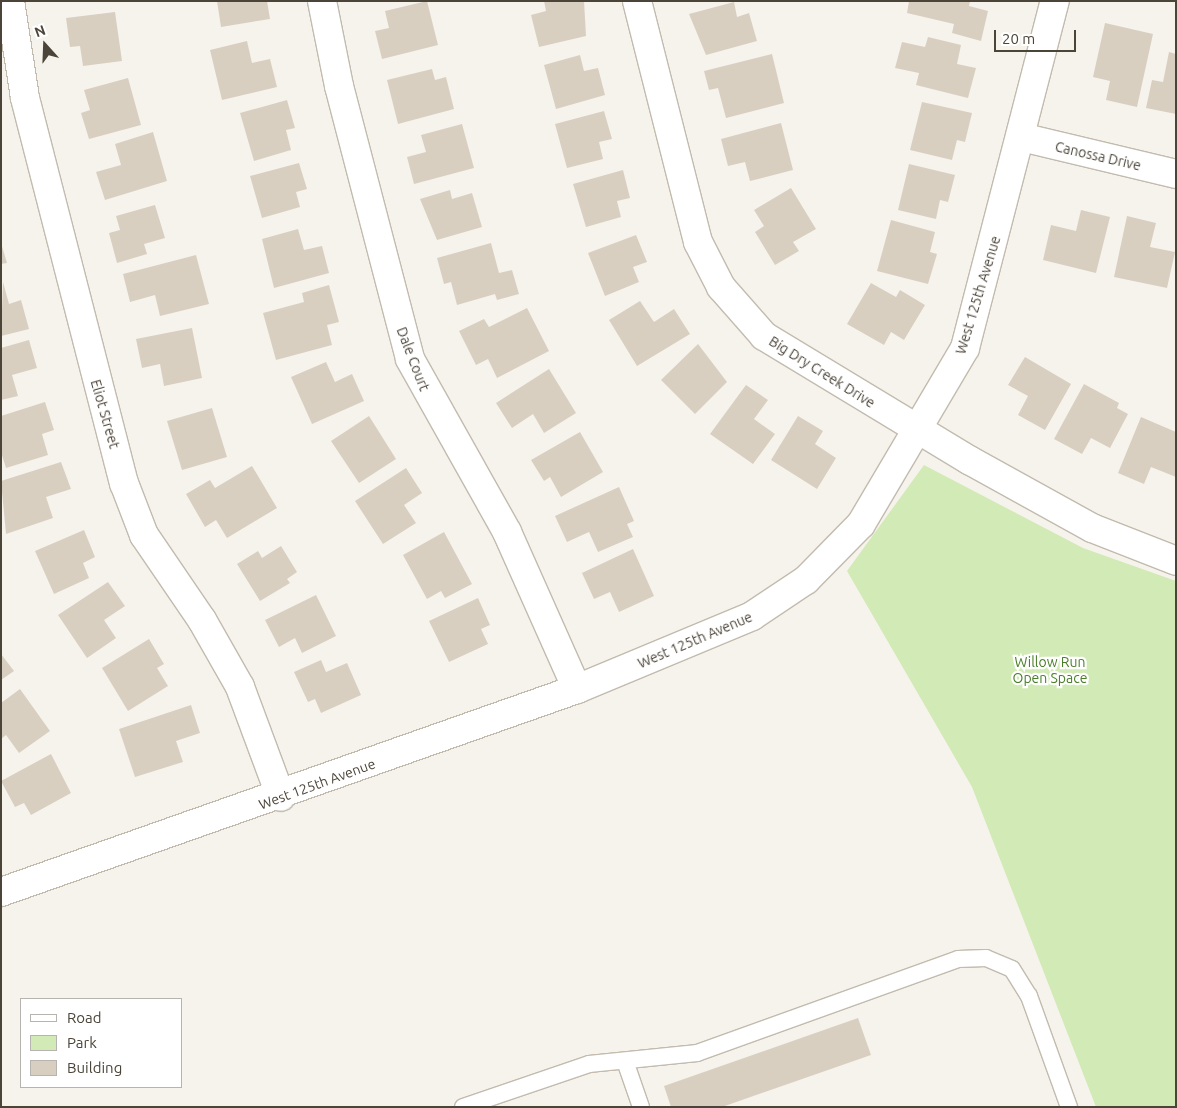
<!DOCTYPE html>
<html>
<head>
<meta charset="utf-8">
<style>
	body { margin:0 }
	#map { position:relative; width:1177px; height:1108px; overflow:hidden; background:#f6f3ec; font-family:Ubuntu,sans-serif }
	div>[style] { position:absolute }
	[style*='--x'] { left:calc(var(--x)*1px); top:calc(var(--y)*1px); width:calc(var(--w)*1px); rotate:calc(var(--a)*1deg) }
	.green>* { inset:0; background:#d2eab5 }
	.building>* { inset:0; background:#d8cfc1 }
	.roads { filter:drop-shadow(1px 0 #c2bbae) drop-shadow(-1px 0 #c2bbae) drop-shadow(0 1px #c2bbae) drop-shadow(0 -1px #c2bbae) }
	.lane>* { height:16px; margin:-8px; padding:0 8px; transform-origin:8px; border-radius:8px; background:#fff }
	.street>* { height:28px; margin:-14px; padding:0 14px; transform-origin:14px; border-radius:14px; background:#fff }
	span { translate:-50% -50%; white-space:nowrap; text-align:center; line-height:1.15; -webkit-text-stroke:4.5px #fff; paint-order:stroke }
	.street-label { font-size:14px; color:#4b4439 }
	.park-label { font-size:14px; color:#4a7f2a }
	.frame { position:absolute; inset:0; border:2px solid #4b4439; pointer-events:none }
	.legend { position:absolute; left:20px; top:998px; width:162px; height:90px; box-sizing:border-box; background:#fff; border:1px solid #b7b4b0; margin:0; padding:6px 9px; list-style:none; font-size:15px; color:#4b4439 }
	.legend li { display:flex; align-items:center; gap:10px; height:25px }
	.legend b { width:25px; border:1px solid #b7b4b0 }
	.north { position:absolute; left:20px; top:20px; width:50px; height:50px; -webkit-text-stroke:4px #fff; paint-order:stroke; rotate:340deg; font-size:14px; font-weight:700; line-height:20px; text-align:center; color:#4b4439 }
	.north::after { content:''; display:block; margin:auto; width:18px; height:22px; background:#4b4439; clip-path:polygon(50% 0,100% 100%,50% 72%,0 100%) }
	.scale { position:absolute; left:994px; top:30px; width:82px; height:22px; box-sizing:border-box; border:2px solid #4b4439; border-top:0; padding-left:6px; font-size:15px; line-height:18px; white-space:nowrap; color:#4b4439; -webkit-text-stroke:4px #fff; paint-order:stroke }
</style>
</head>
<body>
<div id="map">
	<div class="green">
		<div style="clip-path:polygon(924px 465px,1083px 548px,1176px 581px,1176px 1107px,1096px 1107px,972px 787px,847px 571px)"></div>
	</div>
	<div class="building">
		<div style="clip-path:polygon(217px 1px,267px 1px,270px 19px,221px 27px)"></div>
		<div style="clip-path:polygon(427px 1px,438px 45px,382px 59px,375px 31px,389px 28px,385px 11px)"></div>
		<div style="clip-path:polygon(544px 1px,584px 1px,586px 36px,539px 47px,531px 15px,546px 11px)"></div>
		<div style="clip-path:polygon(909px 1px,970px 1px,969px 6px,988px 11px,981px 41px,952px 33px,954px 24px,907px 13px)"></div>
		<div style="clip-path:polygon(734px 2px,737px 17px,749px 13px,757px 41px,706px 55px,689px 14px)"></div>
		<div style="clip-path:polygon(115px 12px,122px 61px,83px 66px,80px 46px,70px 47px,66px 18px)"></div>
		<div style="clip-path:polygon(1105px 23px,1153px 34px,1137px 107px,1106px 100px,1110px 81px,1093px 77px)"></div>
		<div style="clip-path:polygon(928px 37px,961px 45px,957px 64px,976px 68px,968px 98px,916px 85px,919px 73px,895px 68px,902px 42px,925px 47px)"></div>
		<div style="clip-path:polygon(247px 41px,252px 63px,270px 59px,277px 87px,222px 100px,210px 50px)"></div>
		<div style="clip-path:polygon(1169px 52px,1176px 54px,1176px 114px,1146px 108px,1152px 80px,1163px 82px)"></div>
		<div style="clip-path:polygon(772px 54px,784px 103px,726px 118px,718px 88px,709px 90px,704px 71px)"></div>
		<div style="clip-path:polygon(580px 55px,584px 71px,598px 68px,605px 95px,556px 109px,544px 65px)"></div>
		<div style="clip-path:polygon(432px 69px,435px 80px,446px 77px,454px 109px,398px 124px,387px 80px)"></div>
		<div style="clip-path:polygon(128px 78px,141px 125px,89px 139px,81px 113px,90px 110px,84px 90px)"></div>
		<div style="clip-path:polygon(287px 100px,295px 128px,286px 130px,291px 150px,254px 161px,240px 113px)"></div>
		<div style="clip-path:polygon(922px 102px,972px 113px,965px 142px,957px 140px,952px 160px,910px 150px)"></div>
		<div style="clip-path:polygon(604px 111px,612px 139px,599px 142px,603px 159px,567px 168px,555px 124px)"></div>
		<div style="clip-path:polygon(781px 123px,793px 170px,750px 181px,745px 162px,728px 166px,721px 139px)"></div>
		<div style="clip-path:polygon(462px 124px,474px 168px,414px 184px,407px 157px,426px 152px,421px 135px)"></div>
		<div style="clip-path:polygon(153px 132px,167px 181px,105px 200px,96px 172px,121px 165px,115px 144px)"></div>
		<div style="clip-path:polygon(299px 163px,307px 189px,296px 192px,300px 207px,262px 218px,250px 176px)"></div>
		<div style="clip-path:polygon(909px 164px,955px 175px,948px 202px,940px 200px,936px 219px,898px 210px)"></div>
		<div style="clip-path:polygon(623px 170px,630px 198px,617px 201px,621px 217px,586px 227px,573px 184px)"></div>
		<div style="clip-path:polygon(791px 188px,816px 229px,793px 242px,799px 251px,775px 265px,755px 232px,764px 226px,754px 210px)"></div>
		<div style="clip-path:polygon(450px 190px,452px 199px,472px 193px,482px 227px,437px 240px,420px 199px)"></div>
		<div style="clip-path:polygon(155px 205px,165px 238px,144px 244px,147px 254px,117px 263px,109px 233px,120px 230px,116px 216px)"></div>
		<div style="clip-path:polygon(1081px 210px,1110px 217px,1096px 273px,1043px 260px,1051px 225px,1076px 231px)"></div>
		<div style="clip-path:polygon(1127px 216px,1156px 223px,1150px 247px,1175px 252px,1167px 288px,1114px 277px)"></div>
		<div style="clip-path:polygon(891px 220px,935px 232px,930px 252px,937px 254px,928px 284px,877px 271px)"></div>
		<div style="clip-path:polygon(298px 229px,304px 250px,322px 246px,329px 273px,274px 288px,262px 239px)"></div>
		<div style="clip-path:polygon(636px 235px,647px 262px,633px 267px,639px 282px,605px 296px,588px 253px)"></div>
		<div style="clip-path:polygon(1px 243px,7px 263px,1px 264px)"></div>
		<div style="clip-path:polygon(491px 243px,499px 273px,512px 270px,519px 294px,497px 300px,495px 294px,457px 305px,451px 282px,444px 284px,437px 258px)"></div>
		<div style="clip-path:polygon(196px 255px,209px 304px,160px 316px,155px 295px,130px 302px,123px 274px)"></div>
		<div style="clip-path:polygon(3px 282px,9px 304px,21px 300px,29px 329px,1px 336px)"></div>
		<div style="clip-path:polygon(871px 283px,896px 297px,900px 290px,925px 305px,904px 340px,891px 332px,884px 345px,847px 324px)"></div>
		<div style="clip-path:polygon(329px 285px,339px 322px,327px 325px,332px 345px,276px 360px,263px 313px,304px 302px,302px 293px)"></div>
		<div style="clip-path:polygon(640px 301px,654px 322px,674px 309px,690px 334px,637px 366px,609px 320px)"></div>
		<div style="clip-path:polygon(527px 308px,549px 351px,497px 378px,488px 359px,476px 365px,459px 331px,484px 319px,489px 327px)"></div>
		<div style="clip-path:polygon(192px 328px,202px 378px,164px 386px,160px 364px,142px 368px,136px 339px)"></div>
		<div style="clip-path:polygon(29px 340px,37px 368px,12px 375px,18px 396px,1px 400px,1px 348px)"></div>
		<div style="clip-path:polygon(698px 344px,727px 382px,695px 414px,661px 380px)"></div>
		<div style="clip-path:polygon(1025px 357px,1071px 384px,1045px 430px,1018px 415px,1028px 396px,1008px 385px)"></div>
		<div style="clip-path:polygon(326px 362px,335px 382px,352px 374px,364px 401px,312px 424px,291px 377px)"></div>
		<div style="clip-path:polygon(549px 369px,576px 413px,544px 433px,533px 414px,512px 428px,496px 403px)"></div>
		<div style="clip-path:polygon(1084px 384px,1119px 403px,1117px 408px,1128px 414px,1110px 448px,1091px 438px,1082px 454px,1054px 439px)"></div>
		<div style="clip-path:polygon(746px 385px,768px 400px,754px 419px,775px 434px,753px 464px,710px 434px)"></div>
		<div style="clip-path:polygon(45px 402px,54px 430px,42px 434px,48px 455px,6px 468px,1px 452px,1px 416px)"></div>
		<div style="clip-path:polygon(212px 408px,227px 457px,182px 470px,167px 421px)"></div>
		<div style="clip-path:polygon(369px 416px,396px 459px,359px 483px,331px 441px)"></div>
		<div style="clip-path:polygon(798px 416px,823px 431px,815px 444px,836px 458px,817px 489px,771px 460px)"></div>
		<div style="clip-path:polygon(1141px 417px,1176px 432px,1176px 477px,1151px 467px,1144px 484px,1118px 473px)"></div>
		<div style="clip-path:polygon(580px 432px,603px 472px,561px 497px,550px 477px,544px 481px,531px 460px)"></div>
		<div style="clip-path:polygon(61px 462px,71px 489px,46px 497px,53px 518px,6px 534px,1px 481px)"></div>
		<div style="clip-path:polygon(252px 466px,277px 508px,227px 538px,216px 520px,205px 527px,186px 494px,210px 480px,215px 488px)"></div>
		<div style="clip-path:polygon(406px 468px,422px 493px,404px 505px,416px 523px,383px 544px,355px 501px)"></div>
		<div style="clip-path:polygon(619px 487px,634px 521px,627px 524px,633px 537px,598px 552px,589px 532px,567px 542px,555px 516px)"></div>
		<div style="clip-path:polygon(84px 530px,95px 557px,83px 563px,89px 578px,54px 594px,35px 551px)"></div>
		<div style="clip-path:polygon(444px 532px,472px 584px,445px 598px,441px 591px,427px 599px,403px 555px)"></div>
		<div style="clip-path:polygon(281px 546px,297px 572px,287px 579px,290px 583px,260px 601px,237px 564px,258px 551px,262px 558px)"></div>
		<div style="clip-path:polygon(633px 549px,654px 596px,619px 612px,610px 592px,594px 599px,582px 573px)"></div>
		<div style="clip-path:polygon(108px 582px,125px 606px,104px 620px,116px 638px,87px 658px,58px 615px)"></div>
		<div style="clip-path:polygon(316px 595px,336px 636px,302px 653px,295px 638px,279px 647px,265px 620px)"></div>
		<div style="clip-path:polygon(478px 598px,490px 625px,481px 629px,488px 644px,449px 662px,429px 621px)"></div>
		<div style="clip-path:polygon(149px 639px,164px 664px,157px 668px,168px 686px,128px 711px,102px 668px)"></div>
		<div style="clip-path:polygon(1px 654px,14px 671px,1px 680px)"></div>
		<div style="clip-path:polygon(321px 660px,326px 672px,347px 663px,361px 695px,321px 713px,315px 699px,308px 702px,294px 672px)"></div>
		<div style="clip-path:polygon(20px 689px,50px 731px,19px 753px,6px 735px,1px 739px,1px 703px)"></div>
		<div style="clip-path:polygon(191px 705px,200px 733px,176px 741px,183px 762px,135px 777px,119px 729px)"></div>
		<div style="clip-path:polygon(51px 754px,71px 793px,31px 815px,24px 803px,15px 807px,1px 781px)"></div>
		<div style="clip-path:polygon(858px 1018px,871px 1055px,722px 1107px,671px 1107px,664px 1086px)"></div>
	</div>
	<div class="roads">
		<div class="lane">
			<div style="--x:625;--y:1061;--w:49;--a:70.8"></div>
			<div style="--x:463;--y:1107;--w:133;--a:-18.8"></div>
			<div style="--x:589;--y:1064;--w:109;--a:-5.8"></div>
			<div style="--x:697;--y:1053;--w:277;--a:-19.8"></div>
			<div style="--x:958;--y:959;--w:28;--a:-2"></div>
			<div style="--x:986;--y:958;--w:28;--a:23"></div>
			<div style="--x:1012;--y:969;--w:32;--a:58"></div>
			<div style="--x:1029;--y:996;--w:118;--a:70.2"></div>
		</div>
		<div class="street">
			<div style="--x:10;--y:1;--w:98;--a:81.2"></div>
			<div style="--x:25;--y:98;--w:398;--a:75.6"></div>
			<div style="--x:124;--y:483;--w:56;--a:69"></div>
			<div style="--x:144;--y:535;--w:103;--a:55.7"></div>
			<div style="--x:202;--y:620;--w:77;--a:60.4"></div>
			<div style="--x:240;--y:687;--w:117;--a:69.6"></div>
			<div style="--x:322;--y:1;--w:87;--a:78.7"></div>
			<div style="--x:339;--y:86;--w:282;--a:75.4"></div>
			<div style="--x:410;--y:359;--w:198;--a:60.7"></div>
			<div style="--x:507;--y:532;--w:172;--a:66"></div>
			<div style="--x:637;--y:1;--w:249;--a:75.8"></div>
			<div style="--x:698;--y:242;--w:51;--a:62.9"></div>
			<div style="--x:721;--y:287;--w:65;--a:48.7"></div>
			<div style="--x:764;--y:336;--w:240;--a:31.2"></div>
			<div style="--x:969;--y:460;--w:141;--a:28.9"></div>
			<div style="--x:1092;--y:528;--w:90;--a:21.4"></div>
			<div style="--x:1021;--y:137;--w:159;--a:13.4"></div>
			<div style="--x:1;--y:892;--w:611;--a:-19.41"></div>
			<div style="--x:577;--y:689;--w:190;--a:-22.6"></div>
			<div style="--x:752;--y:616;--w:65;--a:-33.7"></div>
			<div style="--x:806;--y:580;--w:78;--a:-45.5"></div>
			<div style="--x:861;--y:524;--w:204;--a:-59.4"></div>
			<div style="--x:965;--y:348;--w:358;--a:-75.5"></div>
		</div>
	</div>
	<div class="street-label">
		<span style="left:1098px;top:156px;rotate:13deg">Canossa Drive</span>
		<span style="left:978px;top:295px;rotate:-73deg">West 125th Avenue</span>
		<span style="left:413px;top:359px;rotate:69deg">Dale Court</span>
		<span style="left:822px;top:372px;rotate:32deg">Big Dry Creek Drive</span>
		<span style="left:105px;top:414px;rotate:74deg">Eliot Street</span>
		<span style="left:695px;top:640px;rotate:-23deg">West 125th Avenue</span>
		<span style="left:317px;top:784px;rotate:-20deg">West 125th Avenue</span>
	</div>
	<div class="park-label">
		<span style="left:1050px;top:670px">Willow Run<br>Open Space</span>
	</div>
	<div class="frame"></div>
	<ul class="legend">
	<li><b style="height:6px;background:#fff"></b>Road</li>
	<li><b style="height:14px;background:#d2eab5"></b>Park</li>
	<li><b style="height:14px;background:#d8cfc1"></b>Building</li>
	</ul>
	<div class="north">N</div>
	<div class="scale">20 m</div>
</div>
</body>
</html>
